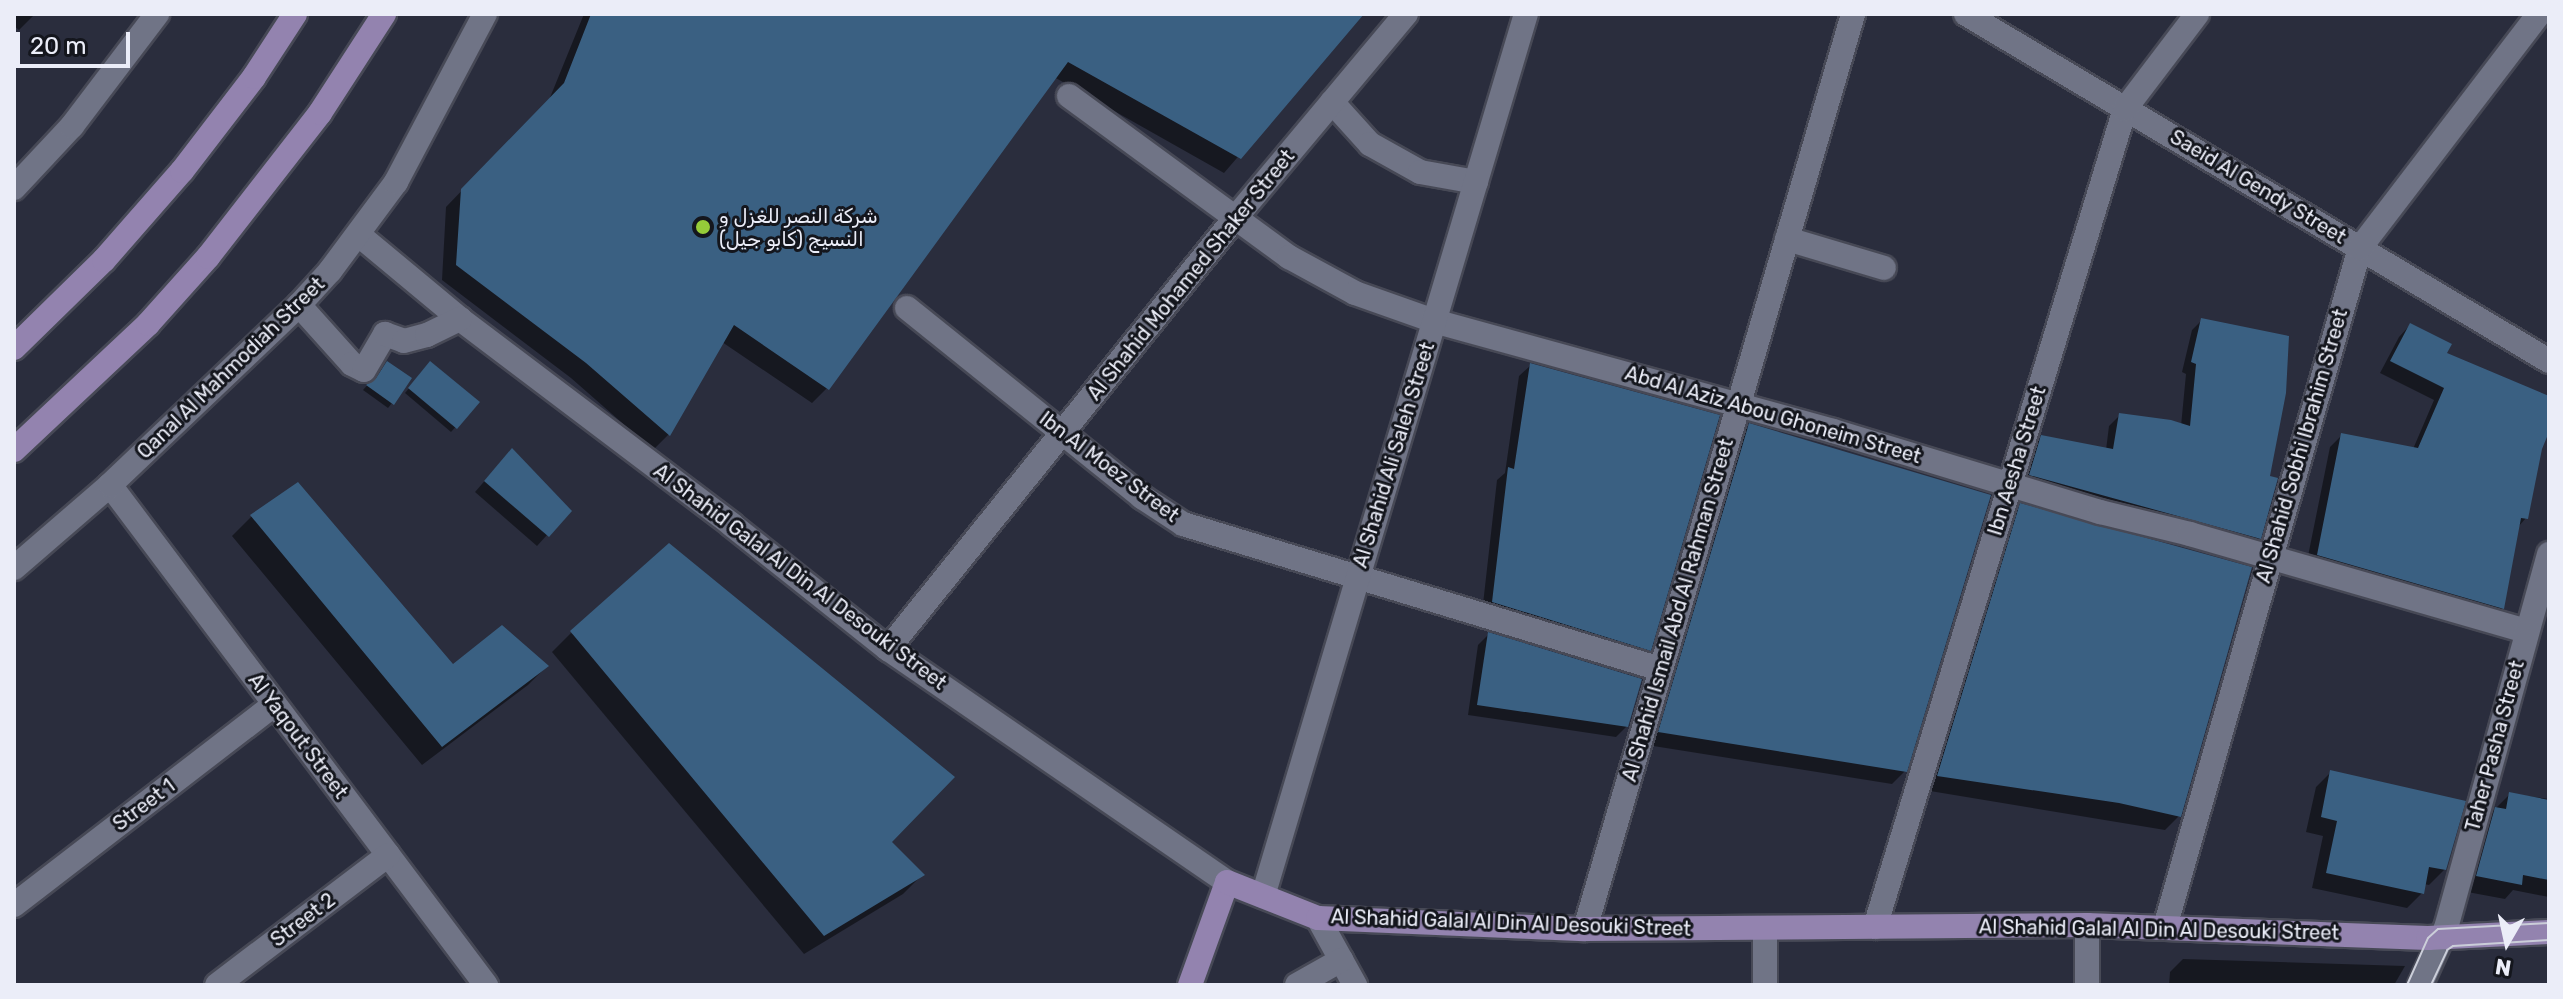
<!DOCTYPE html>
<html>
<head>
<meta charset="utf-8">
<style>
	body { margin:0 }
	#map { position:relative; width:2563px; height:999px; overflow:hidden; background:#2a2d3d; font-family:Rubik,"Noto Sans Arabic",sans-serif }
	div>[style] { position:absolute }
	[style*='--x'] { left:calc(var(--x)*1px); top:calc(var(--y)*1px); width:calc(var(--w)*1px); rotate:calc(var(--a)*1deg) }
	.shadow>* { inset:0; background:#0007 }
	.building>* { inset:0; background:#3a6082 }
	.roads { filter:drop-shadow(2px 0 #474956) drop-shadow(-2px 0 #474956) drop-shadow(0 2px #474956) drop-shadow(0 -2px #474956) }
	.minor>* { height:24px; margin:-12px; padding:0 12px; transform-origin:12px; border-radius:12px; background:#707486 }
	.major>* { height:24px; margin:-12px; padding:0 12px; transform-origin:12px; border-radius:12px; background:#9383af }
	.tram>* { height:2px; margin:-1px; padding:0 1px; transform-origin:1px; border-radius:1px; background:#cbced9 }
	.dots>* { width:22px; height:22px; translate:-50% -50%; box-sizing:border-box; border:4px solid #14161d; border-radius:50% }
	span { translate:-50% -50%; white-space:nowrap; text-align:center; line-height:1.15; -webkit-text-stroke:6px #14161d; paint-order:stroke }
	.street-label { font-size:20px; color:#ebedf8 }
	.poi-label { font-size:20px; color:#ebedf8 }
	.left { translate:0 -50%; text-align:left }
	.frame { position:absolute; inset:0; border:16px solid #ebedf8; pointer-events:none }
	.north { position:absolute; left:2467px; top:903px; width:80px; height:80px; -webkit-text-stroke:6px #14161d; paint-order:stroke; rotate:189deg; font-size:22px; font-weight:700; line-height:32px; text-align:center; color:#ebedf8 }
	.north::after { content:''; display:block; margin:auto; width:28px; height:36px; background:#ebedf8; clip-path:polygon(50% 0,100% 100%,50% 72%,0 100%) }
	.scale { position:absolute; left:16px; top:32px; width:114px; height:36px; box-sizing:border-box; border:4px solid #ebedf8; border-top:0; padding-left:10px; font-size:24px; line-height:28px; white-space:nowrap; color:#ebedf8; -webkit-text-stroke:6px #14161d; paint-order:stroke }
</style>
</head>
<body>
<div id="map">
	<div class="shadow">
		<div style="clip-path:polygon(14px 14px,35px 14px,19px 30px,14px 26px)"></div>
		<div style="clip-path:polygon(584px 14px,1361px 14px,1224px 173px,1054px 77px,827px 388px,812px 403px,722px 342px,668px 435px,653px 450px,571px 378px,442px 280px,446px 207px,549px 100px)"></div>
		<div style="clip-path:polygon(2202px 320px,2259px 538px,2249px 548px,2020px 485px,2031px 447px,2042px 437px,2106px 450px,2109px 426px,2120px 415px,2181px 426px,2186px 374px,2182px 372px,2192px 330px)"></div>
		<div style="clip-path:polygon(2410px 325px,2445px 354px,2549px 398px,2549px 427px,2540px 449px,2526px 518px,2518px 527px,2502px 608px,2491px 620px,2306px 566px,2330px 447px,2342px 435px,2413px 449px,2434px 400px,2380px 373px,2399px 337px)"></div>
		<div style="clip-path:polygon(387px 363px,392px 403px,388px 408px,363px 390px)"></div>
		<div style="clip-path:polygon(1531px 365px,1649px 650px,1638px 661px,1482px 613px,1497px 480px,1505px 473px,1519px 376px)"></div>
		<div style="clip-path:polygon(426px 368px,478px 402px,451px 432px,405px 393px)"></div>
		<div style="clip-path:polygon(1749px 426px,1905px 771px,1892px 784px,1647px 745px,1737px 438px)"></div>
		<div style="clip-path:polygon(502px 461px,547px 535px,537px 546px,475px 492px)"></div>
		<div style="clip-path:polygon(298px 485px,452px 667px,546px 667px,528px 685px,422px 765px,232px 536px,251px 517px)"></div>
		<div style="clip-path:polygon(2021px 506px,2179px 816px,2165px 830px,1924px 790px,2007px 520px)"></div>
		<div style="clip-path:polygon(571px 633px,889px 842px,922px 875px,903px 894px,804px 954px,552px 652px)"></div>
		<div style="clip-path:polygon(1488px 635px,1627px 726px,1616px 737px,1468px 715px,1478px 645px)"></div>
		<div style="clip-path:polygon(2331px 772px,2445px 869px,2429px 885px,2424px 884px,2422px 893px,2407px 908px,2312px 888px,2323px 836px,2306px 832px,2316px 787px)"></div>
		<div style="clip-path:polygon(2510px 794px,2549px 799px,2549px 897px,2513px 890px,2505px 899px,2462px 891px,2480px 824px)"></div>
		<div style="clip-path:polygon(2183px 959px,2405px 966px,2394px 985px,2169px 985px,2170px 972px)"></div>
	</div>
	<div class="building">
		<div style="clip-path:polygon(591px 14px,1364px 14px,1241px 159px,1068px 62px,829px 390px,734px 325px,670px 436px,586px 363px,456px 265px,461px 189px,564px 83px)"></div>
		<div style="clip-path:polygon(2201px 318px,2289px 336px,2286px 393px,2270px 476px,2278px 478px,2261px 539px,2029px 475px,2041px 435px,2113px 449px,2119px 413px,2171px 420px,2190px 426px,2196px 364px,2191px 362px)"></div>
		<div style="clip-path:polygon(2410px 323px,2452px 344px,2447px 353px,2549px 396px,2549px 432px,2542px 449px,2528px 519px,2521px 518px,2504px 609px,2317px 555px,2341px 433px,2418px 448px,2444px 388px,2390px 361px)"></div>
		<div style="clip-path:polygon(387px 361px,412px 378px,394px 405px,366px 385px,376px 378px)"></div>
		<div style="clip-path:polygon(430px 361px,480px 402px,457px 429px,408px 388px)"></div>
		<div style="clip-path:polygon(1530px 363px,1720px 415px,1651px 651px,1492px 602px,1508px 467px,1514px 469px)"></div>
		<div style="clip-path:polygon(1749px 423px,1991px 495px,1907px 772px,1658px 732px)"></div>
		<div style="clip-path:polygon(512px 448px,572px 511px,549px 537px,484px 481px)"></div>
		<div style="clip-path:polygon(298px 482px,453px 664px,502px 625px,549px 666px,442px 747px,250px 515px)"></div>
		<div style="clip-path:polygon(2020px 503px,2252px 567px,2181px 817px,2119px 803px,1937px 776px)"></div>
		<div style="clip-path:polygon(669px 543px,955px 777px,892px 842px,925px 875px,824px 936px,570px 631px)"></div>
		<div style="clip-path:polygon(1488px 632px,1642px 679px,1628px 727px,1477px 705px)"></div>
		<div style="clip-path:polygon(2330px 770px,2466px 801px,2446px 870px,2429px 867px,2424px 894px,2326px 873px,2337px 821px,2321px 817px)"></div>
		<div style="clip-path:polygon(2509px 792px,2549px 800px,2549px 880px,2523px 875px,2522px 885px,2476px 876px,2495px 807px,2506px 809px)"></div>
	</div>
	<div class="roads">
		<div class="minor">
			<div style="--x:1966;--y:14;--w:678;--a:30.76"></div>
			<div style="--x:1069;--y:96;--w:273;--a:36.2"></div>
			<div style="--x:1289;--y:257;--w:75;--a:28.6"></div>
			<div style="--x:1355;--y:293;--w:84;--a:19.5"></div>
			<div style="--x:1434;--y:321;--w:414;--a:15.4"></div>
			<div style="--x:1833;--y:431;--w:279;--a:16.9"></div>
			<div style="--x:2100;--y:512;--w:93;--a:13.7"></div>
			<div style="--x:2190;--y:534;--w:350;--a:16.1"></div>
			<div style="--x:1332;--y:102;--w:57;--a:47.9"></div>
			<div style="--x:1370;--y:144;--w:57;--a:29.2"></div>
			<div style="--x:1420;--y:172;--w:57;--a:10.1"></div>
			<div style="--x:14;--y:188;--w:85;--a:-46.9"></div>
			<div style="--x:72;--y:126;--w:141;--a:-52.8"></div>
			<div style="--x:359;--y:235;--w:131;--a:39.7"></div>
			<div style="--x:460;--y:319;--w:341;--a:37.1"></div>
			<div style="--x:732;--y:525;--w:199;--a:38.5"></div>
			<div style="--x:888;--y:649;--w:411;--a:34.5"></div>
			<div style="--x:1787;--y:239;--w:101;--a:16.6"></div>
			<div style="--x:299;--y:305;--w:79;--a:48.1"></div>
			<div style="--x:352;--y:364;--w:13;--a:27"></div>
			<div style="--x:364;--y:370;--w:42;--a:-59.7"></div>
			<div style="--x:385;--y:334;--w:20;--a:20"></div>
			<div style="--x:404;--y:341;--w:24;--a:-15"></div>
			<div style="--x:427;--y:335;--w:37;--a:-26"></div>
			<div style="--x:907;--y:308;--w:302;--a:38.8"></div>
			<div style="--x:1142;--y:497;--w:49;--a:33.4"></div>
			<div style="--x:1183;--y:524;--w:499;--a:16.9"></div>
			<div style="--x:110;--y:485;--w:626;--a:53.06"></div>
			<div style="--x:14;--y:568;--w:127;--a:-40.8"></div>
			<div style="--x:110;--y:485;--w:261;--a:-43.6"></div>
			<div style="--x:299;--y:305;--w:46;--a:-47.6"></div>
			<div style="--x:330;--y:271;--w:111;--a:-53.4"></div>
			<div style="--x:396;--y:182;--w:190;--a:-62.1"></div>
			<div style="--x:888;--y:649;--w:555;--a:-51.15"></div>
			<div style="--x:1236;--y:217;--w:265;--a:-50.1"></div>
			<div style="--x:1263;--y:896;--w:920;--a:-73.4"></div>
			<div style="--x:14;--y:905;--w:328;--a:-37.6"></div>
			<div style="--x:1318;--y:918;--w:77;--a:61.1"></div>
			<div style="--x:1875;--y:927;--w:855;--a:-73.01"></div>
			<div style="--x:2125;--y:109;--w:119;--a:-52.8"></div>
			<div style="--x:2165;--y:927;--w:706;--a:-73.98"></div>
			<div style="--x:2360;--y:248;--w:295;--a:-52.6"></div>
			<div style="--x:1585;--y:929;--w:953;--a:-73.67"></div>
			<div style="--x:217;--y:985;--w:215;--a:-37.2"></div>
			<div style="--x:1297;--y:985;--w:51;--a:-29.6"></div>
			<div style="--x:1765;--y:985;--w:57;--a:-90"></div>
			<div style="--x:2087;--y:985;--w:60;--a:-90"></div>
			<div style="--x:2420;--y:985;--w:63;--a:-65.5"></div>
			<div style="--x:2446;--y:928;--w:388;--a:-74.6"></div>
		</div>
		<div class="major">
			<div style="--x:14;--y:348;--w:126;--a:-44.4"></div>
			<div style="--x:104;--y:260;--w:118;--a:-48.8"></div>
			<div style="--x:182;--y:171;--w:118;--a:-52.5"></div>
			<div style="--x:254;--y:77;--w:75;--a:-56.9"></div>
			<div style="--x:14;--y:450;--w:184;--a:-43.2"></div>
			<div style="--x:148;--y:324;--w:90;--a:-48.2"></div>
			<div style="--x:208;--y:257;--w:182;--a:-52.1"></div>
			<div style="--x:320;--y:113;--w:118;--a:-57.1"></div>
			<div style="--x:1190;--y:985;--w:109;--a:-70.2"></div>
			<div style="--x:1227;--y:882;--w:98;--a:21.6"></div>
			<div style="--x:1318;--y:918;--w:267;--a:2.4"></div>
			<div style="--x:1585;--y:929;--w:502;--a:-0.46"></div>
			<div style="--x:2087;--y:925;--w:341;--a:2.2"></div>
			<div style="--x:2428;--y:938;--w:121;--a:-2.8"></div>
		</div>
	</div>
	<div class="tram">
		<div style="--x:2407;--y:985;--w:51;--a:-65.9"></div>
		<div style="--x:2428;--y:938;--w:13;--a:-42"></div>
		<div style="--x:2438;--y:929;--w:111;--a:-3.1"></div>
		<div style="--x:2431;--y:985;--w:38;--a:-65"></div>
		<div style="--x:2447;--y:950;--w:7;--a:-34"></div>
		<div style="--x:2453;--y:946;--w:96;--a:-3.6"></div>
	</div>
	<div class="dots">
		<div style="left:703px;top:227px;background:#96cc39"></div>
	</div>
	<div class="street-label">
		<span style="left:2258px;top:187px;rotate:31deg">Saeid Al Gendy Street</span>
		<span style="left:1191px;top:275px;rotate:-51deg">Al Shahid Mohamed Shaker Street</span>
		<span style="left:231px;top:368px;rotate:-44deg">Qanal Al Mahmodiah Street</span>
		<span style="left:1773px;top:415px;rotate:16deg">Abd Al Aziz Abou Ghoneim Street</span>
		<span style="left:2302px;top:446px;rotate:-74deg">Al Shahid Sobhi Ibrahim Street</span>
		<span style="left:1394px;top:455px;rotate:-73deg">Al Shahid Ali Saleh Street</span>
		<span style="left:2017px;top:461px;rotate:-73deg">Ibn Aesha Street</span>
		<span style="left:1109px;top:467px;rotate:37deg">Ibn Al Moez Street</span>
		<span style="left:800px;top:577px;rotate:37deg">Al Shahid Galal Al Din Al Desouki Street</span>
		<span style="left:1678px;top:610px;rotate:-74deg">Al Shahid Ismail Abd Al Rahman Street</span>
		<span style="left:298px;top:736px;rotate:53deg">Al Yaqout Street</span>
		<span style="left:2495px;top:746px;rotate:-75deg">Taher Pasha Street</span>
		<span style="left:144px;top:805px;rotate:-37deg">Street 1</span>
		<span style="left:303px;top:920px;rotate:-37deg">Street 2</span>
		<span style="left:1511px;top:923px;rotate:2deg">Al Shahid Galal Al Din Al Desouki Street</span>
		<span style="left:2159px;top:930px;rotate:1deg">Al Shahid Galal Al Din Al Desouki Street</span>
	</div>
	<div class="poi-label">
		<span class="left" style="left:719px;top:228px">شركة النصر للغزل و<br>النسيج (كابو جيل)</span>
	</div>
	<div class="frame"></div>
	<div class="north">N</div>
	<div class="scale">20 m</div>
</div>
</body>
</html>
